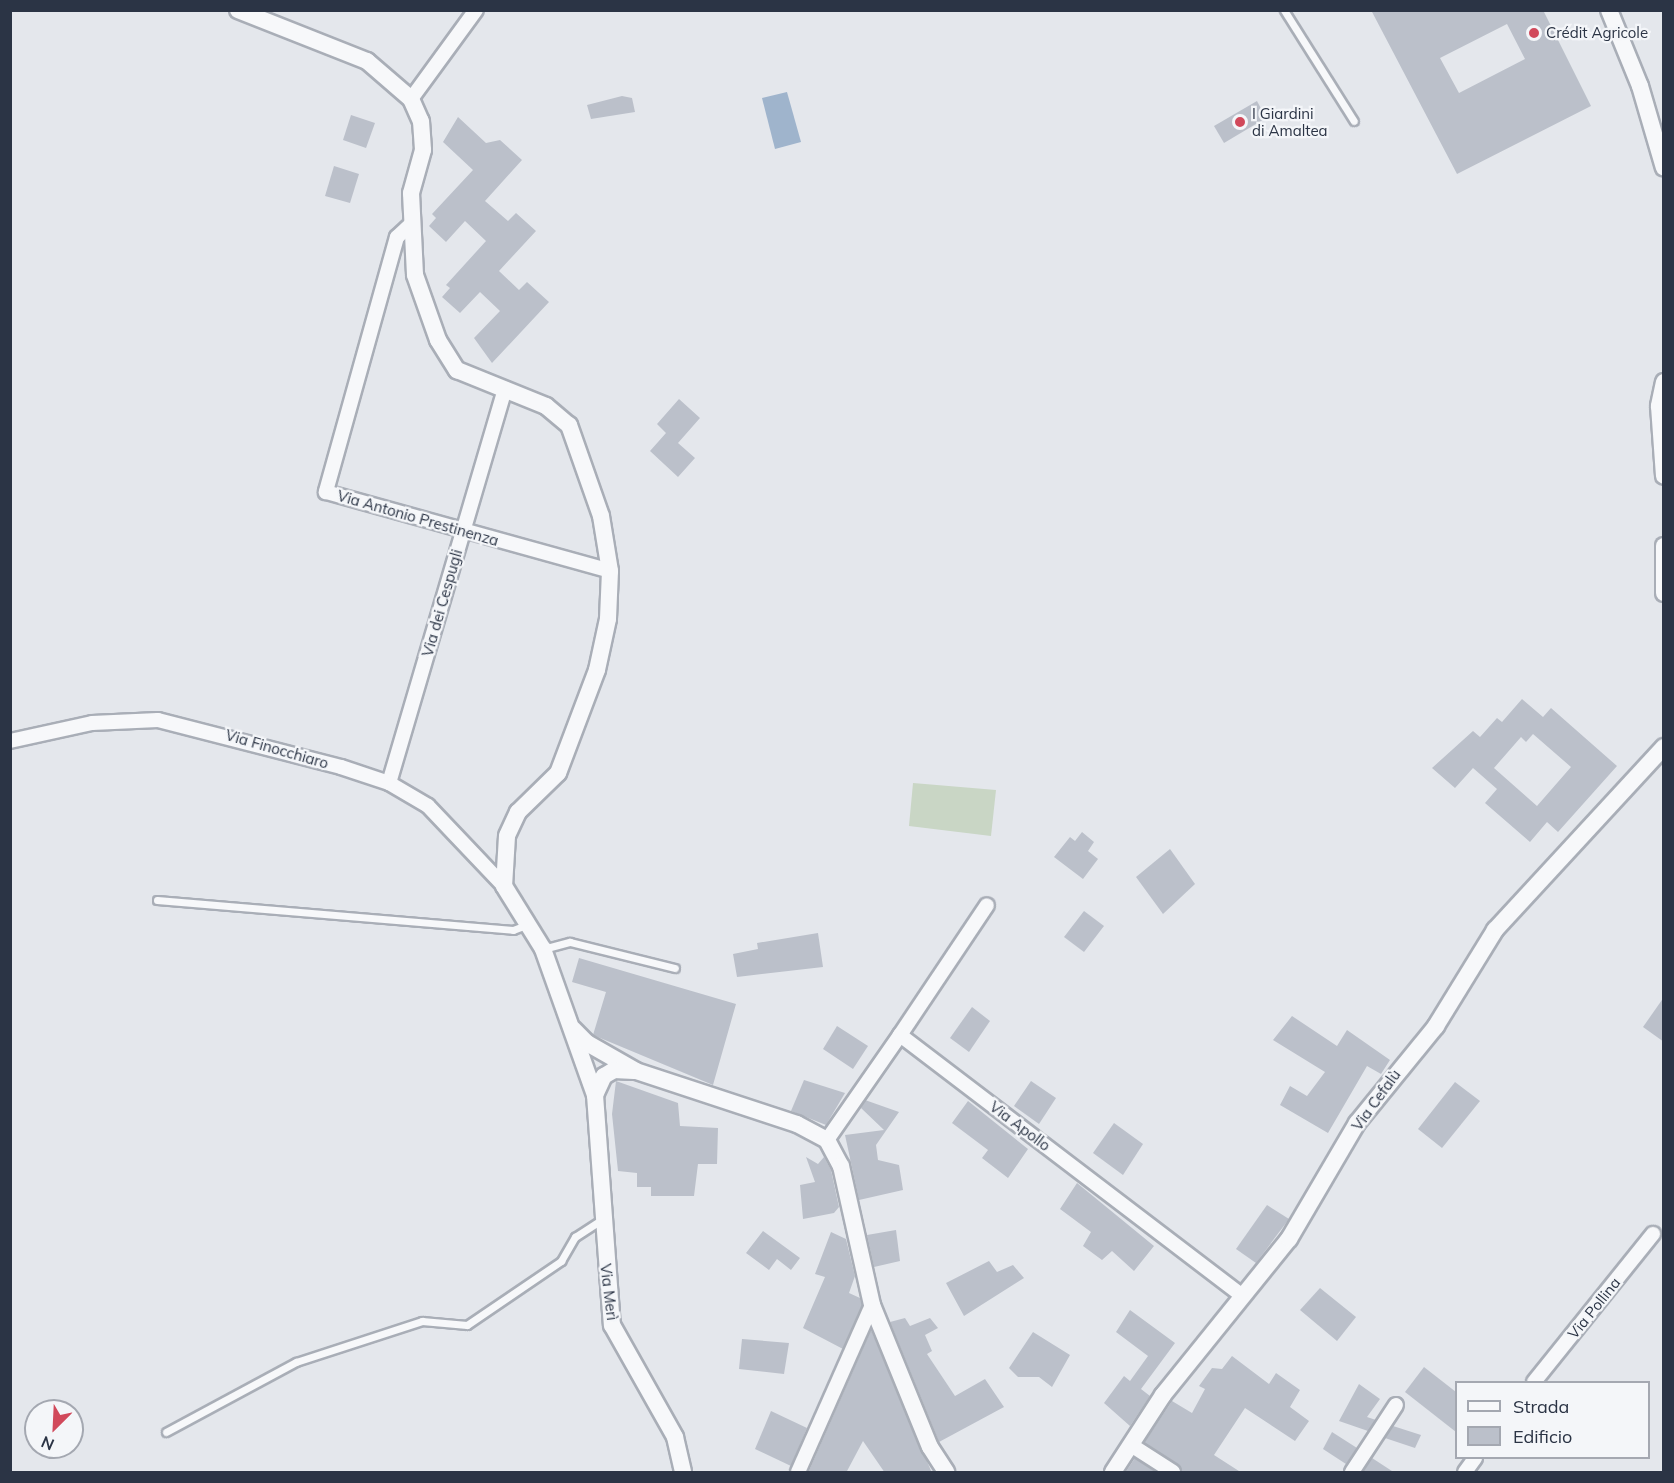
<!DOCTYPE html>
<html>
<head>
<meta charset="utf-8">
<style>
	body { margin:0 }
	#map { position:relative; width:1674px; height:1483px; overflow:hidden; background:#e4e7ec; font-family:Mulish,sans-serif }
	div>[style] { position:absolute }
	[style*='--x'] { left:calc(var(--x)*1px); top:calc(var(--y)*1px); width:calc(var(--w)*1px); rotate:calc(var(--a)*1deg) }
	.green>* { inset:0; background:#c9d6c5 }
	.water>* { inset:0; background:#9fb4cc }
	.building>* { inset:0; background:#bbc0ca }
	.roads { filter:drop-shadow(2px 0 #a9aeb7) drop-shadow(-2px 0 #a9aeb7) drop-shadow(0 2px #a9aeb7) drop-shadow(0 -2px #a9aeb7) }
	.service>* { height:7px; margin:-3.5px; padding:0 3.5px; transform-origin:3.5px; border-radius:3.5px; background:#f7f8fa }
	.minor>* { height:14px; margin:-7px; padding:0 7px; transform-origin:7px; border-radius:7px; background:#f7f8fa }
	.tertiary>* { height:16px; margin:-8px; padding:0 8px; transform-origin:8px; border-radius:8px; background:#f7f8fa }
	.dots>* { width:16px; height:16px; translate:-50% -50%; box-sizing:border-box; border:3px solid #f4f6f9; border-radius:50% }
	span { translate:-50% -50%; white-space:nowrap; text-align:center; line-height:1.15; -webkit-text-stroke:4.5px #f4f6f9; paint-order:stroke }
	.poi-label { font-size:15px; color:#2b3445 }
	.left { translate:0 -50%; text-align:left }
	.street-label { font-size:15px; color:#2b3445 }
	.frame { position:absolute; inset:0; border:12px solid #2b3445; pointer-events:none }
	.legend { position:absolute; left:1455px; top:1381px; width:195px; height:78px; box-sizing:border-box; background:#f4f6f9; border:2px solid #a4a8b1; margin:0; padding:8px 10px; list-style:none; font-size:18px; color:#2b3445 }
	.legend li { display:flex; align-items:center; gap:12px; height:30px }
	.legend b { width:30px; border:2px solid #a4a8b1 }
	.north { position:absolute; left:24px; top:1399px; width:60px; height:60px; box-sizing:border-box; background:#f4f6f9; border:2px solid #a4a8b1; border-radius:50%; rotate:204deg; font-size:16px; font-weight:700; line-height:24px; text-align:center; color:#2b3445 }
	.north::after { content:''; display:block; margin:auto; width:21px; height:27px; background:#d1495b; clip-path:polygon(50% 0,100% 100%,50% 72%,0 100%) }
</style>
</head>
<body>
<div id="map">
	<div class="green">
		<div style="clip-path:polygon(913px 783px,996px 790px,991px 836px,909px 826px)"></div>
	</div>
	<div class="water">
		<div style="clip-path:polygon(787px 92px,801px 142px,775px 149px,762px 98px)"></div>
	</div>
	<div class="building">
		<div style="clip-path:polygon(evenodd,1371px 10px,1543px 10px,1591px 106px,1457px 174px,1371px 10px,1507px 24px,1525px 59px,1459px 93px,1440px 58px,1507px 24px)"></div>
		<div style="clip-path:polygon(622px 96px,632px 98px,635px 112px,591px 119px,587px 105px)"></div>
		<div style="clip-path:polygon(1257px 101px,1266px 118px,1224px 143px,1214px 126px)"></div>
		<div style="clip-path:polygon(351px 115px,375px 123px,366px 148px,343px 140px)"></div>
		<div style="clip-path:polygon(458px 117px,486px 143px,500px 140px,522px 160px,485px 201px,508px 221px,516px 213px,536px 231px,499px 271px,519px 290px,527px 282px,549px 302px,492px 363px,474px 338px,500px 311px,480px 292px,460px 313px,442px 297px,450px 288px,446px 285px,486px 241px,465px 221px,446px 242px,429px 226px,436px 218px,432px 214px,473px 170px,443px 142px)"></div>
		<div style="clip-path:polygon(334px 166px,359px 174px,350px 203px,325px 196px)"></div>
		<div style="clip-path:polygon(679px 399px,700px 418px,678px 443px,695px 458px,678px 477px,650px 451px,666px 433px,657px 424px)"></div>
		<div style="clip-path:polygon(evenodd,1522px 699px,1543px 717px,1551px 708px,1617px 766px,1558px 832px,1547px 822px,1530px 842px,1485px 803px,1497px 789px,1473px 768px,1455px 788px,1432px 768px,1473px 731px,1480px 737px,1497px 718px,1502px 722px,1522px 699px,1533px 734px,1571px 767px,1537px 806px,1494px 768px,1521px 737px,1526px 742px,1533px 734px)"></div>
		<div style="clip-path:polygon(1082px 832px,1094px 842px,1088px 851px,1098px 859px,1083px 879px,1054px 857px,1070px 837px,1075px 841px)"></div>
		<div style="clip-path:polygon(1170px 849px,1195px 884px,1163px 914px,1136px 877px)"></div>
		<div style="clip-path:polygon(1084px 911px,1104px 926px,1084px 952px,1064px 937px)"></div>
		<div style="clip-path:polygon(818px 933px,823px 967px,737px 977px,733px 954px,758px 949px,757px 943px)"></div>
		<div style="clip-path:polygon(579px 958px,736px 1004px,713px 1085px,593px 1035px,606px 992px,572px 982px)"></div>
		<div style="clip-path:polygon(1664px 997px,1664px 1042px,1643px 1027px)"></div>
		<div style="clip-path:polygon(972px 1007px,990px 1021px,969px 1052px,950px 1038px)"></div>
		<div style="clip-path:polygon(1292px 1016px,1337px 1046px,1347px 1030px,1390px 1060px,1381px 1074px,1367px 1066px,1328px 1133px,1280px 1105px,1290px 1086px,1307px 1096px,1325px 1072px,1273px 1040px)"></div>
		<div style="clip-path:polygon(837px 1026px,868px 1046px,853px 1069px,823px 1049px)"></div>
		<div style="clip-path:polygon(804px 1080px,845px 1093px,826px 1125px,791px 1111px)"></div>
		<div style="clip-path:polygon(616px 1081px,678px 1103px,680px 1126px,718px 1128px,717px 1164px,698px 1164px,694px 1196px,651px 1196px,651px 1187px,637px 1187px,637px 1173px,618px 1171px,612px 1114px)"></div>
		<div style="clip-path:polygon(1031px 1081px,1056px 1098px,1039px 1124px,1014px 1106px)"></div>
		<div style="clip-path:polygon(1455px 1082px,1480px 1101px,1442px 1148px,1418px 1129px)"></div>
		<div style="clip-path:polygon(865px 1100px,899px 1112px,876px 1145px,878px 1160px,899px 1165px,903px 1190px,859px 1200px,845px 1135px,884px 1130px,861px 1108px)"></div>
		<div style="clip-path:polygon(968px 1101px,1028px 1149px,1008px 1178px,982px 1158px,988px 1150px,952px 1123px)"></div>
		<div style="clip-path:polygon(1114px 1123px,1143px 1144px,1123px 1175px,1093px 1153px)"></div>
		<div style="clip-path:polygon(806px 1157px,818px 1164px,824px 1157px,831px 1170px,839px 1207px,834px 1213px,803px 1219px,800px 1185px,815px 1182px)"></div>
		<div style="clip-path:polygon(1077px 1183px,1154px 1246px,1134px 1271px,1112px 1251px,1102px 1260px,1083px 1246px,1091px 1232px,1060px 1209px)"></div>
		<div style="clip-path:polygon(1267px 1205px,1289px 1219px,1256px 1263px,1236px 1249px)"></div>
		<div style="clip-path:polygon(896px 1230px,900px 1261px,874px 1267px,867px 1235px)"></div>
		<div style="clip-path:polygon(763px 1231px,800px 1258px,791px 1270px,777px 1259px,769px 1270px,746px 1253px)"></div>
		<div style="clip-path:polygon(831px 1232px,846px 1239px,855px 1276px,849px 1293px,860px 1298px,862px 1306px,843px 1349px,803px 1328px,825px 1277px,815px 1274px)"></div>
		<div style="clip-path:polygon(989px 1261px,997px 1272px,1013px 1265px,1024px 1278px,964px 1316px,946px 1283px)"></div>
		<div style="clip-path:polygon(1320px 1288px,1356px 1317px,1337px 1341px,1300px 1310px)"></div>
		<div style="clip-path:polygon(1130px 1310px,1175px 1343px,1141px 1389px,1150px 1396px,1130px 1426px,1104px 1403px,1124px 1376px,1130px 1381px,1148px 1356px,1116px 1332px)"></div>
		<div style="clip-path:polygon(905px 1318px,910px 1326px,930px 1318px,938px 1328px,925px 1335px,932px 1351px,927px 1354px,955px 1396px,985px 1379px,1004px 1407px,939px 1442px,890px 1322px)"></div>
		<div style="clip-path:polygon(871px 1330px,932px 1473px,885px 1473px,863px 1441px,846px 1473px,808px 1473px)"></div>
		<div style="clip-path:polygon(1033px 1332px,1070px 1355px,1052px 1387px,1039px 1377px,1018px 1377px,1009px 1368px)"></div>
		<div style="clip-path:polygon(742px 1339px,789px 1343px,784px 1374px,739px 1369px)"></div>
		<div style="clip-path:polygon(1232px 1356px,1269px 1384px,1276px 1373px,1300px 1390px,1290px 1407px,1309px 1421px,1295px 1441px,1245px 1408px,1214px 1455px,1242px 1473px,1182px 1473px,1144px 1443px,1172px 1401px,1192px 1413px,1205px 1389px,1199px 1386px,1212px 1368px,1222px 1369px)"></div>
		<div style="clip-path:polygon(1424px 1367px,1456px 1392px,1456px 1432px,1405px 1392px)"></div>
		<div style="clip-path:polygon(1359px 1384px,1380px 1399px,1367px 1417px,1376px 1420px,1368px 1431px,1339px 1421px)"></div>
		<div style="clip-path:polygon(771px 1411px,807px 1428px,791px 1466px,755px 1449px)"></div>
		<div style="clip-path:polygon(1393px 1426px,1421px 1435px,1415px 1448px,1385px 1438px)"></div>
		<div style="clip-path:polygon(1332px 1432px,1357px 1448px,1346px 1464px,1323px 1449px)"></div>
		<div style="clip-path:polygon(1135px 1458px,1157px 1473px,1125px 1473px)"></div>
		<div style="clip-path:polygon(1372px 1458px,1395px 1473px,1362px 1473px)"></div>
	</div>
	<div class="roads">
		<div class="service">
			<div style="--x:1284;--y:10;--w:131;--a:57.8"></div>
			<div style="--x:157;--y:900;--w:357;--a:4.8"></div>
			<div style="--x:513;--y:930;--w:14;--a:-21"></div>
			<div style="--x:543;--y:949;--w:28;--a:-15"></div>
			<div style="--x:570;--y:942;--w:108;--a:13.9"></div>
			<div style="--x:166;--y:1432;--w:148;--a:-28.3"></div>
			<div style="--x:296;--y:1362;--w:133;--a:-18"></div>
			<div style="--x:422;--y:1321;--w:45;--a:5.1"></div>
			<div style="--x:467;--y:1325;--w:114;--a:-34.2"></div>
			<div style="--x:561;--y:1261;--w:28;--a:-60"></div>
			<div style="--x:575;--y:1237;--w:33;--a:-33"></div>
		</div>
		<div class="minor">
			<div style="--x:411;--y:99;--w:110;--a:-53.9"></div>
			<div style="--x:410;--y:225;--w:18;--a:137"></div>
			<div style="--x:397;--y:237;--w:265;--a:105.6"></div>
			<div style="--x:326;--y:492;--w:295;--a:15.5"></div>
			<div style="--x:10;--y:741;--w:84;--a:-12.4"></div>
			<div style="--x:92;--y:723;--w:66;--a:-2.6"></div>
			<div style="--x:158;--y:720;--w:189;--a:14.4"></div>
			<div style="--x:341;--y:767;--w:51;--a:18.4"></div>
			<div style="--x:389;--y:783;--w:45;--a:30.5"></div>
			<div style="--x:428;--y:806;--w:110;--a:46.5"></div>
			<div style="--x:389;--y:783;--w:411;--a:-73.6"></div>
			<div style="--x:900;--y:1035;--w:156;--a:-56.2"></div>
			<div style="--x:827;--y:1140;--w:128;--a:-55.2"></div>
			<div style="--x:900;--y:1035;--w:429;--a:37.3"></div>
			<div style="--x:1534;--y:1382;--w:190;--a:-51.2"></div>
			<div style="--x:1131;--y:1445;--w:50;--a:32.7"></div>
			<div style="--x:798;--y:1472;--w:183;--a:-66.1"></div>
			<div style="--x:1352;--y:1472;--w:80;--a:-56.7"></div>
			<div style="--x:1465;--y:1472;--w:17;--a:-54"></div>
		</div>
		<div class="tertiary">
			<div style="--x:238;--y:10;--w:139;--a:21.6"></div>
			<div style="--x:367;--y:61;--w:58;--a:40.8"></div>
			<div style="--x:411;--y:99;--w:24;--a:66"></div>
			<div style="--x:421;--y:121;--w:29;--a:86"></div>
			<div style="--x:423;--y:150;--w:45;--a:105.6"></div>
			<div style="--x:411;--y:193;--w:82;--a:87.2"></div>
			<div style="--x:415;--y:275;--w:69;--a:70.5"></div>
			<div style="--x:438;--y:340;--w:36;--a:58"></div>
			<div style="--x:457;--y:370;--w:96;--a:22"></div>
			<div style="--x:546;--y:406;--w:30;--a:40"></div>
			<div style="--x:569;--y:425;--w:96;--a:70.6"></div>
			<div style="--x:601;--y:516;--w:56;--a:80.7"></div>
			<div style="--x:610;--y:571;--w:48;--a:92.4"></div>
			<div style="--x:608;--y:619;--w:52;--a:102.2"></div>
			<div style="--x:597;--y:670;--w:110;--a:110.7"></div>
			<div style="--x:558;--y:773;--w:56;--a:135.7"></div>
			<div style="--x:518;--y:812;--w:26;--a:115"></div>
			<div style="--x:507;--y:836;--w:50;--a:93.4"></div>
			<div style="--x:504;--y:886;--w:74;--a:58.2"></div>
			<div style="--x:543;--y:949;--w:155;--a:70.4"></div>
			<div style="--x:595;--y:1095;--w:231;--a:85.8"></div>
			<div style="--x:612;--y:1325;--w:129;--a:60.6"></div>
			<div style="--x:675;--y:1437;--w:36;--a:77"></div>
			<div style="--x:1609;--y:10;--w:82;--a:67.8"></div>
			<div style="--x:1640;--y:86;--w:85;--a:73.7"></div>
			<div style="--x:1664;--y:382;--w:25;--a:102"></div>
			<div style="--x:1659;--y:406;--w:70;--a:85.9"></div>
			<div style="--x:1664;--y:546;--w:47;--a:90"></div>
			<div style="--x:573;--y:1029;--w:20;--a:45"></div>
			<div style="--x:587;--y:1043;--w:56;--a:29.7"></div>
			<div style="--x:636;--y:1071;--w:169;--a:18.2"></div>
			<div style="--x:797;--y:1124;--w:34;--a:28"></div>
			<div style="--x:827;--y:1140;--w:30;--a:62"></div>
			<div style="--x:841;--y:1166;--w:142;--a:77.4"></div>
			<div style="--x:872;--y:1305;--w:153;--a:67.8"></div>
			<div style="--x:930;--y:1447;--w:30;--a:57"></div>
			<div style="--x:595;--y:1095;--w:21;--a:-65"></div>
			<div style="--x:604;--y:1076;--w:12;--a:-31"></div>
			<div style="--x:614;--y:1070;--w:20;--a:3"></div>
			<div style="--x:1113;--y:1472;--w:92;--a:-57"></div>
			<div style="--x:1163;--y:1395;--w:201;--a:-51.1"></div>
			<div style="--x:1289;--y:1239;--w:134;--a:-59.6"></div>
			<div style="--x:1357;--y:1123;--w:125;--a:-50.8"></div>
			<div style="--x:1436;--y:1026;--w:113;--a:-58.4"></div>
			<div style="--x:1495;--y:930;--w:249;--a:-47.3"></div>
		</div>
	</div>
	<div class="dots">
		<div style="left:1534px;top:33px;background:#d1495b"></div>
		<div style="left:1240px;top:122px;background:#d1495b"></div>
	</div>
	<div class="poi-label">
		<span class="left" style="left:1546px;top:33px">Crédit Agricole</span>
		<span class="left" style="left:1252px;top:122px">I Giardini<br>di Amaltea</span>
	</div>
	<div class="street-label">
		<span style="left:418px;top:518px;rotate:16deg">Via Antonio Prestinenza</span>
		<span style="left:442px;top:603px;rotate:-74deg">Via dei Cespugli</span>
		<span style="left:277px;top:749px;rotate:16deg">Via Finocchiaro</span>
		<span style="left:1376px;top:1100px;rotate:-54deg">Via Cefalù</span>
		<span style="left:1020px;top:1126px;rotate:37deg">Via Apollo</span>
		<span style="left:609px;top:1292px;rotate:83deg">Via Merì</span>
		<span style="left:1594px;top:1308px;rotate:-51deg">Via Pollina</span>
	</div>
	<div class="frame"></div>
	<ul class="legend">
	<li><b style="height:8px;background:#f7f8fa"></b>Strada</li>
	<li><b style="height:16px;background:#bbc0ca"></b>Edificio</li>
	</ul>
	<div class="north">N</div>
</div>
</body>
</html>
